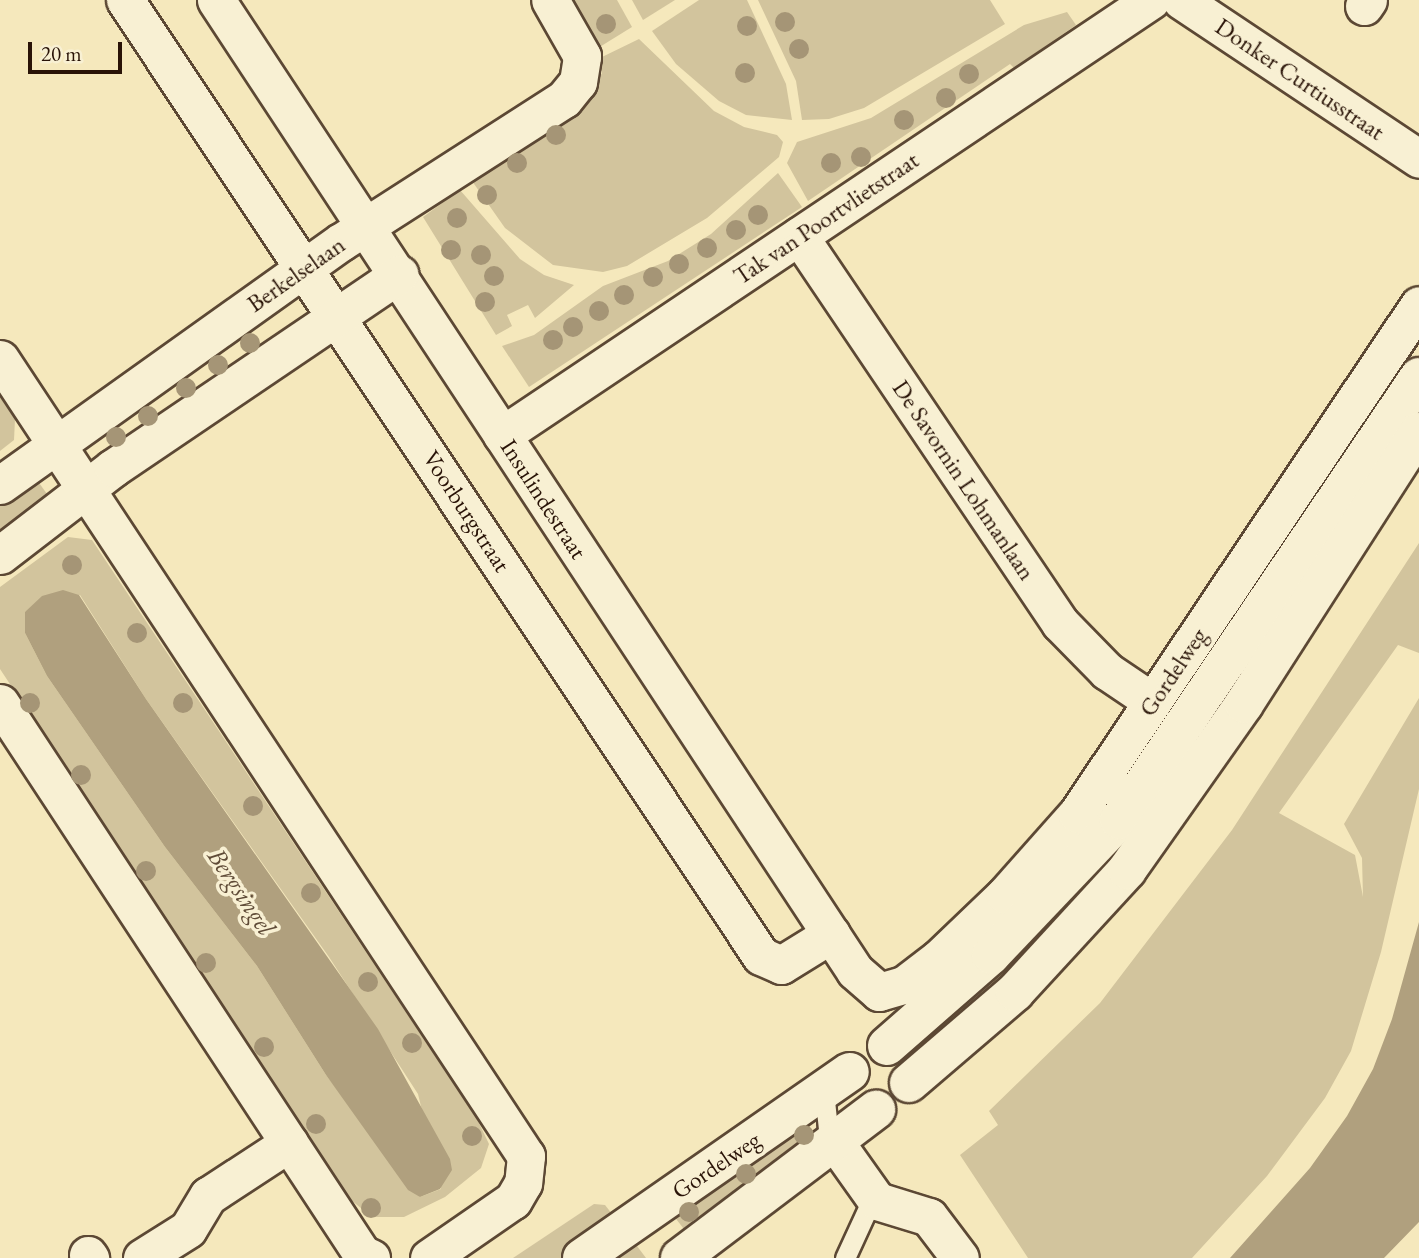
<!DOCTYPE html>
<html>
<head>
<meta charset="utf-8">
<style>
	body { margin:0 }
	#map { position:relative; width:1419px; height:1258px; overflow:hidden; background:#f5e8bc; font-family:"EB Garamond",serif }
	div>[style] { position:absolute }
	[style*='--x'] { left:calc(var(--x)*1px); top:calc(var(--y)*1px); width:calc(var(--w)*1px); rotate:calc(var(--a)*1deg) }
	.green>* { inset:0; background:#d2c49d }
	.water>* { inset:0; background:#b0a07e }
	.roads { filter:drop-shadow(2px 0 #5c4834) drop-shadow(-2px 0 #5c4834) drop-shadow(0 2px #5c4834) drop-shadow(0 -2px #5c4834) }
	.service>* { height:19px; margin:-9.5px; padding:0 9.5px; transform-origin:9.5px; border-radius:9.5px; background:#f8f0d3 }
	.minor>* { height:37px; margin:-18.5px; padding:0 18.5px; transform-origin:18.5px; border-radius:18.5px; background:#f8f0d3 }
	.secondary>* { height:38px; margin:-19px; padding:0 19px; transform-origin:19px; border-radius:19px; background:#f8f0d3 }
	.trees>* { width:20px; height:20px; margin:-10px; border-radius:50%; background:#a59576 }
	span { translate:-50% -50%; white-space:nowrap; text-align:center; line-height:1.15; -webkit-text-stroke:7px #f8f0d3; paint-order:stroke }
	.street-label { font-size:24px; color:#291307 }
	.water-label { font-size:26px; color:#5f4b37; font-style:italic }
	.scale { position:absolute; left:28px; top:42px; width:94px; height:32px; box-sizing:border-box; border:4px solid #291307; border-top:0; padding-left:9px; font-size:21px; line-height:24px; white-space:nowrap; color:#291307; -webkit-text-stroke:5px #f8f0d3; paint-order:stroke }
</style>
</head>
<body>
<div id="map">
	<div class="green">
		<div style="clip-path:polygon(570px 0,617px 0,632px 27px,598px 48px)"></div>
		<div style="clip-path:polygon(632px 0,675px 0,643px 20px)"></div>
		<div style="clip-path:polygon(699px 0,747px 0,786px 84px,792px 120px,746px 115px,719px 101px,676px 64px,652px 31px)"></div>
		<div style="clip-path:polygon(758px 0,990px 0,1005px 24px,864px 108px,829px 119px,802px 120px,796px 81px)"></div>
		<div style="clip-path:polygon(1067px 12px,1076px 25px,1014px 68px,1010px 64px,808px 201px,787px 163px,797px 142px,871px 118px,1024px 25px)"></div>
		<div style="clip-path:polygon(639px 39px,714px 111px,744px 127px,777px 135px,783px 142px,779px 157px,707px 218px,627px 266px,603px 272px,553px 265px,505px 228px,472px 181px,585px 106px,602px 73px,602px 57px)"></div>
		<div style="clip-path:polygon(778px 173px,802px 207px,529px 387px,502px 346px,534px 335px,603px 286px,668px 261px,711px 234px)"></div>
		<div style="clip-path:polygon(460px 190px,520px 259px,544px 275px,574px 285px,535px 318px,528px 305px,507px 315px,512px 326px,496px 335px,423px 217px)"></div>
		<div style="clip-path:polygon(0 397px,15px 419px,14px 440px,0 451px)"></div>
		<div style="clip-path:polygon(37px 480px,47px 494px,44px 504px,0 537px,0 500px)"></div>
		<div style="clip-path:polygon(evenodd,68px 537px,92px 540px,477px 1119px,489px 1144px,481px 1168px,445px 1197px,404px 1217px,372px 1217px,351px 1200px,0 669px,0 587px,68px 537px,80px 595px,146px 699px,329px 957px,418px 1094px,441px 1189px,420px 1197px,326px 1075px,257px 966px,165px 847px,47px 676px,25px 633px,25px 612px,80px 595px)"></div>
		<div style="clip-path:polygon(1419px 543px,1419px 653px,1398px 645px,1279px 813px,1355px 855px,1363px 897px,1362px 858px,1344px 824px,1419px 698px,1419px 789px,1381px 952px,1351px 1051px,1325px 1098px,1267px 1176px,1192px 1258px,1028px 1258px,960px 1155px,998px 1125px,989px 1111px,1100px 1003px,1232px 830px)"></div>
		<div style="clip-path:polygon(807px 1115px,814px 1143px,690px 1237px,670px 1211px)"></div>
		<div style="clip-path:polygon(594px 1204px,605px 1205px,616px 1219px,563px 1258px,513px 1258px)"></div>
		<div style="clip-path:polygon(631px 1238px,646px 1258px,601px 1258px)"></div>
	</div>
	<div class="water">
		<div style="clip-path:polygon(63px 590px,79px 595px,146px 699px,378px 1029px,450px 1159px,452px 1170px,440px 1189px,420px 1197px,408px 1190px,326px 1075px,257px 966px,165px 847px,47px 676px,25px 633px,25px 612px,42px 596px)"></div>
		<div style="clip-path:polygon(1419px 922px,1419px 1222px,1384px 1258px,1230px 1258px,1310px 1168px,1347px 1116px,1373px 1069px,1392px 1019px)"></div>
	</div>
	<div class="roads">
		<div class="service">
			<div style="--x:824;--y:1091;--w:38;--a:84"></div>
			<div style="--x:828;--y:1129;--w:15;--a:62"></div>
			<div style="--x:845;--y:1258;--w:67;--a:-65.3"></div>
		</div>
		<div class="minor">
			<div style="--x:125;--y:0;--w:1148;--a:56.37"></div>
			<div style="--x:761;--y:956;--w:22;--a:24"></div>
			<div style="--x:781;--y:965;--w:59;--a:-31.8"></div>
			<div style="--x:216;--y:0;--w:1162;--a:56.65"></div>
			<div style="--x:855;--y:971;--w:32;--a:41"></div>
			<div style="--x:879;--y:992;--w:26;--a:-16"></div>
			<div style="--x:904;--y:985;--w:44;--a:-37.6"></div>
			<div style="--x:939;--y:958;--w:91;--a:-43.7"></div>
			<div style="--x:1005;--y:895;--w:108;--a:-48.4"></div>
			<div style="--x:1077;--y:814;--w:613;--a:-56.1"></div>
			<div style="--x:1181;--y:0;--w:286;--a:33.7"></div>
			<div style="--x:1364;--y:6;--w:7;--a:-56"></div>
			<div style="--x:799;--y:236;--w:467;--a:56"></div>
			<div style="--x:1060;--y:623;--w:67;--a:45.6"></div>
			<div style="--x:1107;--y:671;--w:55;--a:34"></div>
			<div style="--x:0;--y:359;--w:955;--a:56.58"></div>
			<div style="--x:526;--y:1156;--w:27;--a:96"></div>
			<div style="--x:523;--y:1183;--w:20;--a:120"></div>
			<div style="--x:513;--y:1200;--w:102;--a:145.4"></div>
			<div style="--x:502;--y:435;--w:781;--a:-33.83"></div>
			<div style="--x:0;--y:485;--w:419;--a:-35.5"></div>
			<div style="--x:341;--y:242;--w:265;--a:-32.7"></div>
			<div style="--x:564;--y:99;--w:22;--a:-51"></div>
			<div style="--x:578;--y:82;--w:26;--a:-81"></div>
			<div style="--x:582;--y:56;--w:64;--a:-119.7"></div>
			<div style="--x:0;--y:555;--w:143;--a:-37.6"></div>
			<div style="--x:113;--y:468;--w:346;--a:-34.1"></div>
			<div style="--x:0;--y:703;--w:659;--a:56.7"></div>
			<div style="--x:362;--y:1254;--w:10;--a:24"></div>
			<div style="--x:835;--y:1142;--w:72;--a:54.6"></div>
			<div style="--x:877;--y:1201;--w:54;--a:17.1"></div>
			<div style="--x:929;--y:1217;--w:51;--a:52.9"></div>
			<div style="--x:88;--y:1255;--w:4;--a:56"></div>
			<div style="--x:142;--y:1258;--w:54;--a:-32.2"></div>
			<div style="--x:188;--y:1229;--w:39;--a:-59"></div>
			<div style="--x:208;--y:1196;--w:97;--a:-33.2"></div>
		</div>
		<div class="secondary">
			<div style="--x:887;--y:1046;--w:138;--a:-41.2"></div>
			<div style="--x:991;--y:955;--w:186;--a:-46.5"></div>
			<div style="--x:1119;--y:820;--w:535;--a:-55.89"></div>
			<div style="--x:909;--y:1083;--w:140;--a:-40.6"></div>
			<div style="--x:1015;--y:992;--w:166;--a:-47.4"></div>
			<div style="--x:1127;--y:870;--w:203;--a:-54.8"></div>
			<div style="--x:1244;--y:704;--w:324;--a:-57.3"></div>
			<div style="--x:582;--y:1258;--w:326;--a:-34.8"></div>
			<div style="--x:680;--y:1258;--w:246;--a:-37.1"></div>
		</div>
	</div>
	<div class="trees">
		<div style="left:785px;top:22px"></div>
		<div style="left:606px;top:24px"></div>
		<div style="left:747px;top:26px"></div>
		<div style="left:799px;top:49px"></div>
		<div style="left:745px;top:73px"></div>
		<div style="left:969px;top:74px"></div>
		<div style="left:946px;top:98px"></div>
		<div style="left:904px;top:120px"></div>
		<div style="left:556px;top:135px"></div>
		<div style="left:861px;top:157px"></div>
		<div style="left:517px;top:163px"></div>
		<div style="left:831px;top:163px"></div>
		<div style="left:487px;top:195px"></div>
		<div style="left:758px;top:215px"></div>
		<div style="left:457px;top:218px"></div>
		<div style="left:736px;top:230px"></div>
		<div style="left:707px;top:248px"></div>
		<div style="left:451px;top:250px"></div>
		<div style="left:481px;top:255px"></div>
		<div style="left:679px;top:264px"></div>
		<div style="left:494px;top:276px"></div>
		<div style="left:653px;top:277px"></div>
		<div style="left:624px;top:295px"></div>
		<div style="left:485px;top:302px"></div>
		<div style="left:599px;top:311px"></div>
		<div style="left:573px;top:327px"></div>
		<div style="left:553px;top:340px"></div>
		<div style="left:250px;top:343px"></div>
		<div style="left:218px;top:365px"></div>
		<div style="left:186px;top:388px"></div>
		<div style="left:148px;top:416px"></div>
		<div style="left:116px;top:437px"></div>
		<div style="left:72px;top:565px"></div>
		<div style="left:137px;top:633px"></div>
		<div style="left:30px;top:703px"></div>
		<div style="left:183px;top:703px"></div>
		<div style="left:81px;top:775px"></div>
		<div style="left:253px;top:806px"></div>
		<div style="left:146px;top:871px"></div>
		<div style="left:311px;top:893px"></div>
		<div style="left:206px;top:963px"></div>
		<div style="left:368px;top:982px"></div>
		<div style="left:412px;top:1043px"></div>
		<div style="left:264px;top:1047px"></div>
		<div style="left:316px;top:1124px"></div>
		<div style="left:804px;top:1135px"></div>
		<div style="left:472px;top:1136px"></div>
		<div style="left:746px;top:1174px"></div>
		<div style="left:371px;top:1208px"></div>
		<div style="left:689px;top:1212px"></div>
	</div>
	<div class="street-label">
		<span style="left:1300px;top:79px;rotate:34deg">Donker Curtiusstraat</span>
		<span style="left:826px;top:218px;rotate:-34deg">Tak van Poortvlietstraat</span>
		<span style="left:296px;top:274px;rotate:-35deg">Berkelselaan</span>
		<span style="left:964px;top:480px;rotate:56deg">De Savornin Lohmanlaan</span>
		<span style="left:544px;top:499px;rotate:57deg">Insulindestraat</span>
		<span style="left:467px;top:511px;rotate:57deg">Voorburgstraat</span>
		<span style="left:1173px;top:672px;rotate:-56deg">Gordelweg</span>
		<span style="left:716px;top:1165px;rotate:-34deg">Gordelweg</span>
	</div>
	<div class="water-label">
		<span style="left:241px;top:892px;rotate:56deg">Bergsingel</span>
	</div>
	<div class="scale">20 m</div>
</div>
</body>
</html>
